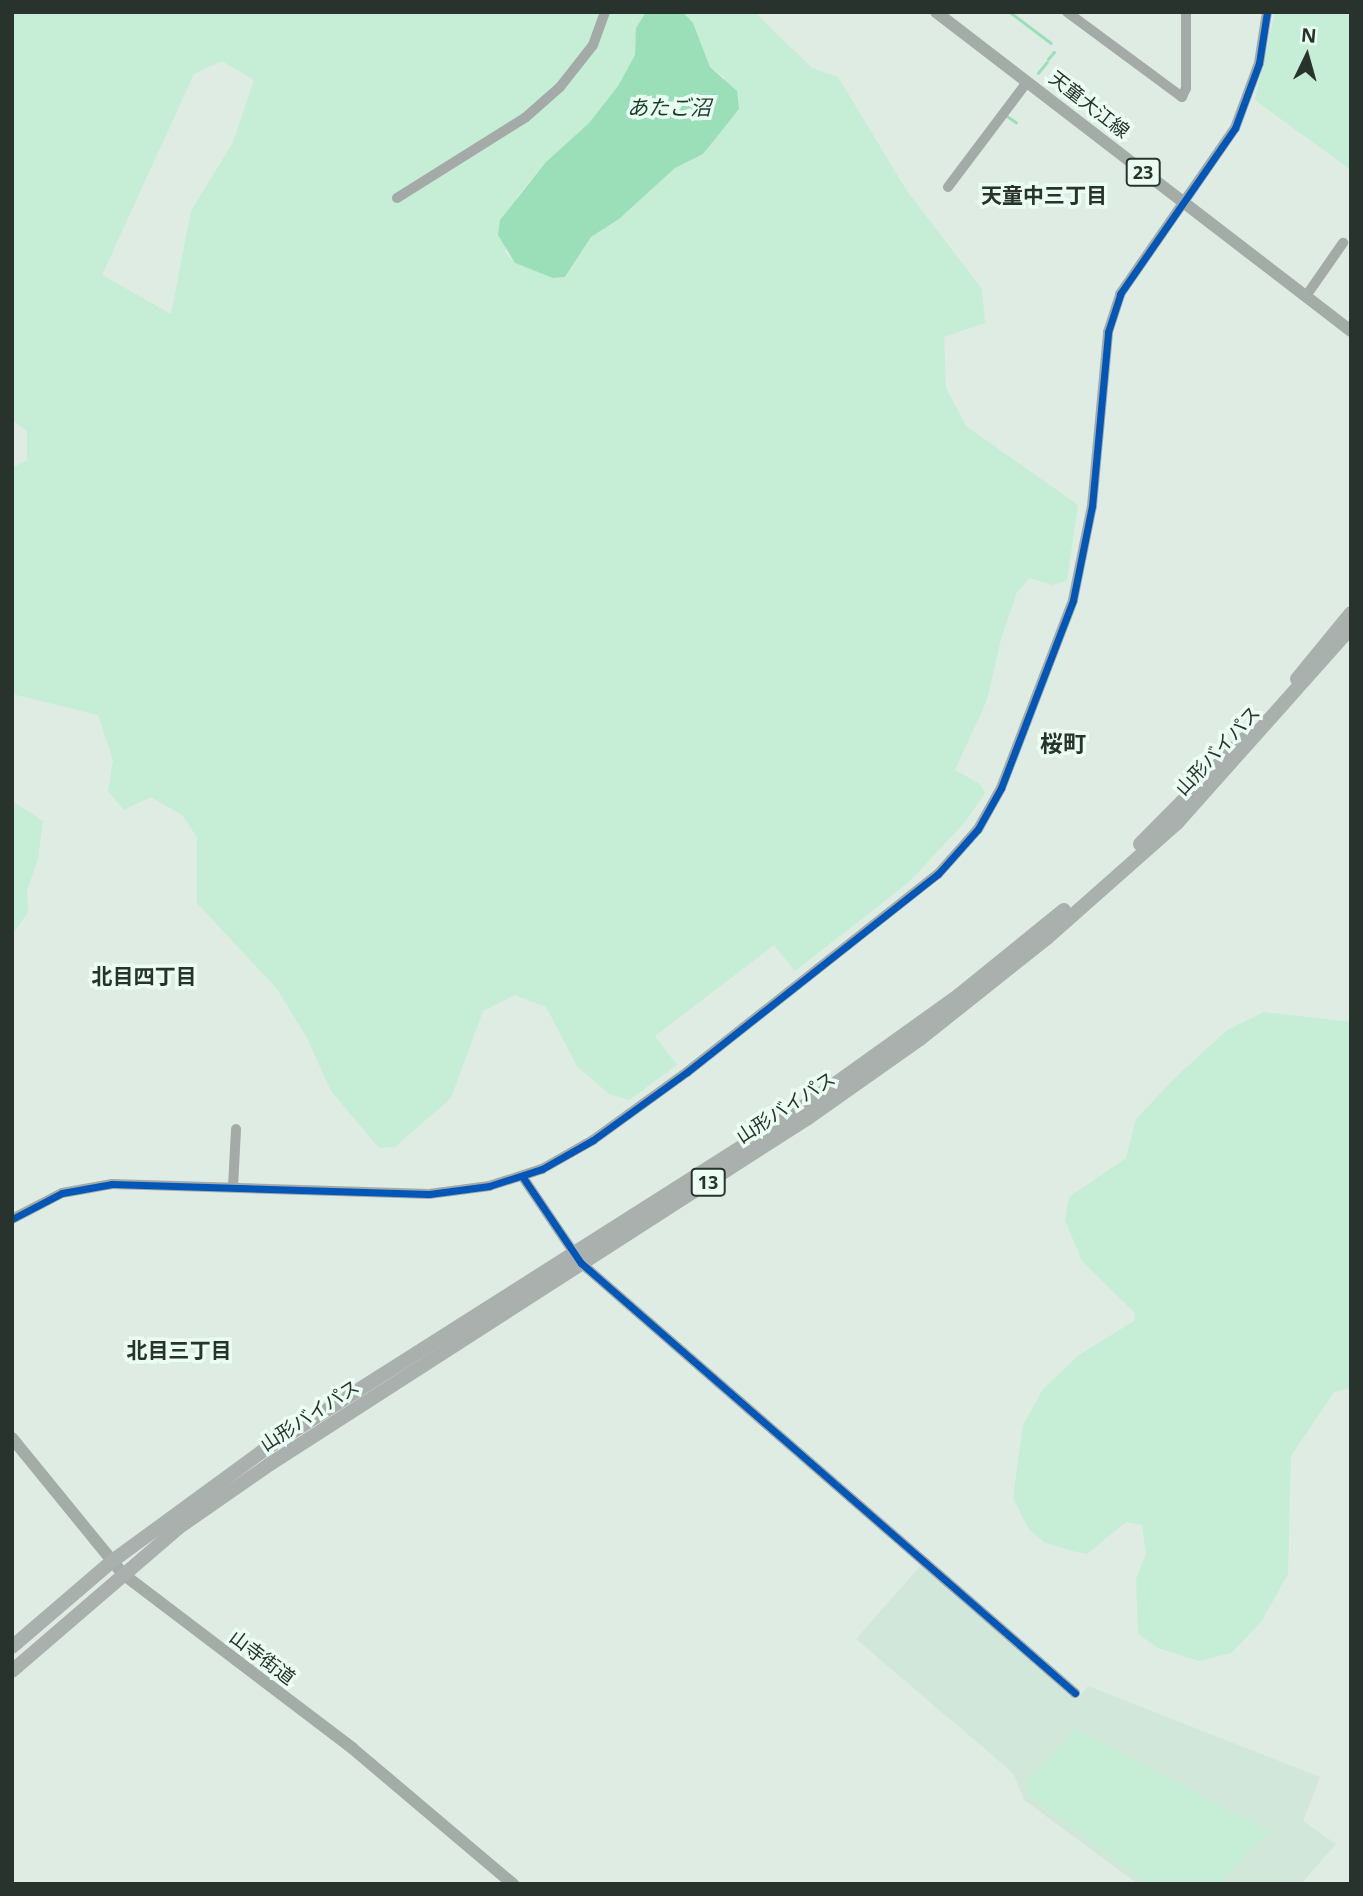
<!DOCTYPE html>
<html>
<head>
<meta charset="utf-8">
<style>
	body { margin:0 }
	#map { position:relative; width:1363px; height:1896px; overflow:hidden; background:#dfece4; font-family:"Open Sans","Noto Sans JP",sans-serif }
	div>[style] { position:absolute }
	[style*='--x'] { left:calc(var(--x)*1px); top:calc(var(--y)*1px); width:calc(var(--w)*1px); rotate:calc(var(--a)*1deg) }
	.built>* { inset:0; background:#d1e7d9 }
	.green>* { inset:0; background:#c6edd6 }
	.water>* { inset:0; background:#9bdfb9 }
	.stream>* { height:2.5px; margin:-1.25px; padding:0 1.25px; transform-origin:1.25px; border-radius:1.25px; background:#9bdfb9 }
	.minor>* { height:10px; margin:-5px; padding:0 5px; transform-origin:5px; border-radius:5px; background:#a4aaa7 }
	.major>* { height:12px; margin:-6px; padding:0 6px; transform-origin:6px; border-radius:6px; background:#a4aca8 }
	.highway>* { height:14px; margin:-7px; padding:0 7px; transform-origin:7px; border-radius:7px; background:#a9b0ad }
	.cycleway>* { height:7px; margin:-3.5px; padding:0 3.5px; transform-origin:3.5px; border-radius:3.5px; background:#0057b8 }
	span { translate:-50% -50%; white-space:nowrap; text-align:center; line-height:1.15; -webkit-text-stroke:7px #eafef2; paint-order:stroke }
	.shield-label span { padding:2px 5px; background:#eafef2; border:2px solid; border-radius:5px; -webkit-text-stroke-width:0 }
	.shield-label { font-size:18px; color:#29332d; font-weight:700 }
	.street-label { font-size:19px; color:#29332d }
	.water-label { font-size:21px; color:#163d29; font-style:italic }
	.neighbourhood-label { font-size:21px; color:#29332d; font-weight:700 }
	.quarter-label { font-size:23px; color:#29332d; font-weight:700 }
	.frame { position:absolute; inset:0; border:14px solid #29332d; pointer-events:none }
	.north { position:absolute; left:1272px; top:21px; width:70px; height:70px; -webkit-text-stroke:5px #eafef2; paint-order:stroke; rotate:5deg; font-size:19px; font-weight:700; line-height:28px; text-align:center; color:#29332d }
	.north::after { content:''; display:block; margin:auto; width:24px; height:32px; background:#29332d; clip-path:polygon(50% 0,100% 100%,50% 72%,0 100%) }
</style>
</head>
<body>
<div id="map">
	<div class="built">
		<div style="clip-path:polygon(921px 1565px,1078px 1698px,1088px 1686px,1320px 1777px,1303px 1821px,1336px 1844px,1301px 1884px,1138px 1884px,1024px 1800px,1013px 1773px,856px 1639px)"></div>
	</div>
	<div class="green">
		<div style="clip-path:polygon(evenodd,12px 12px,646px 12px,636px 28px,635px 55px,618px 86px,589px 123px,546px 162px,517px 197px,505px 252px,515px 263px,553px 278px,566px 277px,591px 237px,619px 219px,675px 168px,703px 154px,729px 120px,724px 77px,710px 67px,693px 23px,683px 12px,755px 12px,812px 68px,838px 77px,907px 191px,982px 289px,985px 323px,944px 337px,946px 388px,966px 426px,1078px 505px,1067px 581px,1052px 585px,1030px 578px,1017px 592px,1001px 639px,987px 700px,955px 770px,980px 784px,985px 793px,964px 823px,909px 882px,795px 971px,774px 945px,655px 1036px,677px 1065px,629px 1100px,609px 1094px,577px 1066px,546px 1007px,515px 995px,483px 1011px,451px 1098px,395px 1147px,379px 1148px,331px 1091px,307px 1038px,277px 989px,197px 903px,197px 837px,182px 815px,151px 797px,124px 810px,108px 791px,113px 760px,98px 715px,12px 694px,12px 468px,27px 460px,27px 431px,12px 420px,12px 12px,222px 61px,254px 80px,233px 142px,191px 211px,171px 314px,102px 275px,194px 74px,222px 61px)"></div>
		<div style="clip-path:polygon(1275px 12px,1351px 12px,1351px 170px,1255px 100px)"></div>
		<div style="clip-path:polygon(12px 801px,43px 821px,38px 859px,27px 891px,28px 912px,12px 935px)"></div>
		<div style="clip-path:polygon(1264px 1012px,1351px 1022px,1351px 1388px,1334px 1392px,1291px 1456px,1288px 1574px,1261px 1622px,1231px 1653px,1199px 1661px,1158px 1648px,1138px 1634px,1136px 1579px,1146px 1553px,1142px 1525px,1126px 1522px,1087px 1554px,1072px 1551px,1044px 1542px,1028px 1528px,1013px 1498px,1023px 1425px,1043px 1389px,1079px 1355px,1134px 1321px,1135px 1313px,1082px 1261px,1065px 1220px,1069px 1197px,1126px 1158px,1136px 1119px,1175px 1078px,1227px 1030px)"></div>
		<div style="clip-path:polygon(1075px 1729px,1273px 1833px,1256px 1843px,1220px 1884px,1148px 1884px,1030px 1797px,1025px 1784px)"></div>
	</div>
	<div class="water">
		<div style="clip-path:polygon(646px 12px,683px 12px,693px 23px,710px 67px,737px 91px,739px 109px,703px 154px,675px 168px,619px 219px,591px 237px,565px 277px,553px 278px,515px 263px,498px 235px,500px 220px,546px 162px,589px 123px,618px 86px,635px 55px,636px 28px)"></div>
	</div>
	<div class="stream">
		<div style="--x:1010;--y:12;--w:51;--a:37.1"></div>
		<div style="--x:1048;--y:59;--w:9;--a:-49"></div>
		<div style="--x:1038;--y:73;--w:14;--a:-51"></div>
		<div style="--x:1007;--y:116;--w:11;--a:34"></div>
	</div>
	<div class="minor">
		<div style="--x:1067;--y:12;--w:143;--a:36.5"></div>
		<div style="--x:1182;--y:97;--w:10;--a:-66"></div>
		<div style="--x:1186;--y:88;--w:76;--a:-90"></div>
		<div style="--x:948;--y:187;--w:131;--a:-53"></div>
		<div style="--x:397;--y:198;--w:152;--a:-32.1"></div>
		<div style="--x:526;--y:117;--w:45;--a:-41.4"></div>
		<div style="--x:560;--y:87;--w:53;--a:-51.8"></div>
		<div style="--x:593;--y:45;--w:35;--a:-70"></div>
		<div style="--x:1306;--y:296;--w:65;--a:-55.1"></div>
		<div style="--x:522;--y:1176;--w:105;--a:55.9"></div>
		<div style="--x:581;--y:1263;--w:655;--a:41.04"></div>
		<div style="--x:233;--y:1187;--w:58;--a:-87"></div>
		<div style="--x:12;--y:1219;--w:56;--a:-27.5"></div>
		<div style="--x:62;--y:1193;--w:51;--a:-10.2"></div>
		<div style="--x:112;--y:1184;--w:317;--a:1.8"></div>
		<div style="--x:429;--y:1194;--w:61;--a:-7.6"></div>
		<div style="--x:489;--y:1186;--w:56;--a:-17.8"></div>
		<div style="--x:542;--y:1169;--w:59;--a:-29.6"></div>
		<div style="--x:593;--y:1140;--w:116;--a:-35.9"></div>
		<div style="--x:687;--y:1072;--w:320;--a:-38.3"></div>
		<div style="--x:938;--y:874;--w:60;--a:-48.4"></div>
		<div style="--x:978;--y:829;--w:47;--a:-60.7"></div>
		<div style="--x:1001;--y:788;--w:201;--a:-69"></div>
		<div style="--x:1073;--y:600;--w:96;--a:-78.6"></div>
		<div style="--x:1092;--y:506;--w:175;--a:-84.7"></div>
		<div style="--x:1108;--y:332;--w:40;--a:-72"></div>
		<div style="--x:1120;--y:294;--w:202;--a:-55.3"></div>
		<div style="--x:1235;--y:128;--w:69;--a:-69.7"></div>
		<div style="--x:1259;--y:63;--w:52;--a:-81.1"></div>
	</div>
	<div class="major">
		<div style="--x:936;--y:12;--w:523;--a:37.55"></div>
		<div style="--x:12;--y:1438;--w:176;--a:50.8"></div>
		<div style="--x:123;--y:1574;--w:288;--a:37.2"></div>
		<div style="--x:352;--y:1748;--w:211;--a:40.2"></div>
	</div>
	<div class="highway">
		<div style="--x:1297;--y:679;--w:85;--a:-50.7"></div>
		<div style="--x:1140;--y:844;--w:148;--a:-45.3"></div>
		<div style="--x:12;--y:1647;--w:130;--a:-40.6"></div>
		<div style="--x:111;--y:1562;--w:193;--a:-36.2"></div>
		<div style="--x:267;--y:1448;--w:623;--a:-32.41"></div>
		<div style="--x:793;--y:1114;--w:204;--a:-35.6"></div>
		<div style="--x:959;--y:995;--w:135;--a:-39"></div>
		<div style="--x:12;--y:1671;--w:219;--a:-40.7"></div>
		<div style="--x:178;--y:1528;--w:112;--a:-34.8"></div>
		<div style="--x:270;--y:1464;--w:640;--a:-32.75"></div>
		<div style="--x:808;--y:1118;--w:137;--a:-35.2"></div>
		<div style="--x:920;--y:1039;--w:162;--a:-38.5"></div>
		<div style="--x:1047;--y:938;--w:174;--a:-41.5"></div>
		<div style="--x:1177;--y:823;--w:261;--a:-48.3"></div>
	</div>
	<div class="cycleway">
		<div style="--x:522;--y:1176;--w:105;--a:55.9"></div>
		<div style="--x:581;--y:1263;--w:655;--a:41.04"></div>
		<div style="--x:12;--y:1219;--w:56;--a:-27.5"></div>
		<div style="--x:62;--y:1193;--w:51;--a:-10.2"></div>
		<div style="--x:112;--y:1184;--w:317;--a:1.8"></div>
		<div style="--x:429;--y:1194;--w:61;--a:-7.6"></div>
		<div style="--x:489;--y:1186;--w:56;--a:-17.8"></div>
		<div style="--x:542;--y:1169;--w:59;--a:-29.6"></div>
		<div style="--x:593;--y:1140;--w:116;--a:-35.9"></div>
		<div style="--x:687;--y:1072;--w:320;--a:-38.3"></div>
		<div style="--x:938;--y:874;--w:60;--a:-48.4"></div>
		<div style="--x:978;--y:829;--w:47;--a:-60.7"></div>
		<div style="--x:1001;--y:788;--w:201;--a:-69"></div>
		<div style="--x:1073;--y:600;--w:96;--a:-78.6"></div>
		<div style="--x:1092;--y:506;--w:175;--a:-84.7"></div>
		<div style="--x:1108;--y:332;--w:40;--a:-72"></div>
		<div style="--x:1120;--y:294;--w:202;--a:-55.3"></div>
		<div style="--x:1235;--y:128;--w:69;--a:-69.7"></div>
		<div style="--x:1259;--y:63;--w:52;--a:-81.1"></div>
	</div>
	<div class="shield-label">
		<span style="left:1143px;top:172px">23</span>
		<span style="left:708px;top:1182px">13</span>
	</div>
	<div class="street-label">
		<span style="left:1089px;top:105px;rotate:38deg">天童大江線</span>
		<span style="left:1218px;top:751px;rotate:-47deg">山形バイパス</span>
		<span style="left:786px;top:1108px;rotate:-33deg">山形バイパス</span>
		<span style="left:310px;top:1416px;rotate:-33deg">山形バイパス</span>
		<span style="left:262px;top:1658px;rotate:37deg">山寺街道</span>
	</div>
	<div class="water-label">
		<span style="left:669px;top:107px">あたご沼</span>
	</div>
	<div class="neighbourhood-label">
		<span style="left:1044px;top:195px">天童中三丁目</span>
		<span style="left:144px;top:976px">北目四丁目</span>
		<span style="left:179px;top:1350px">北目三丁目</span>
	</div>
	<div class="quarter-label">
		<span style="left:1063px;top:743px">桜町</span>
	</div>
	<div class="frame"></div>
	<div class="north">N</div>
</div>
</body>
</html>
